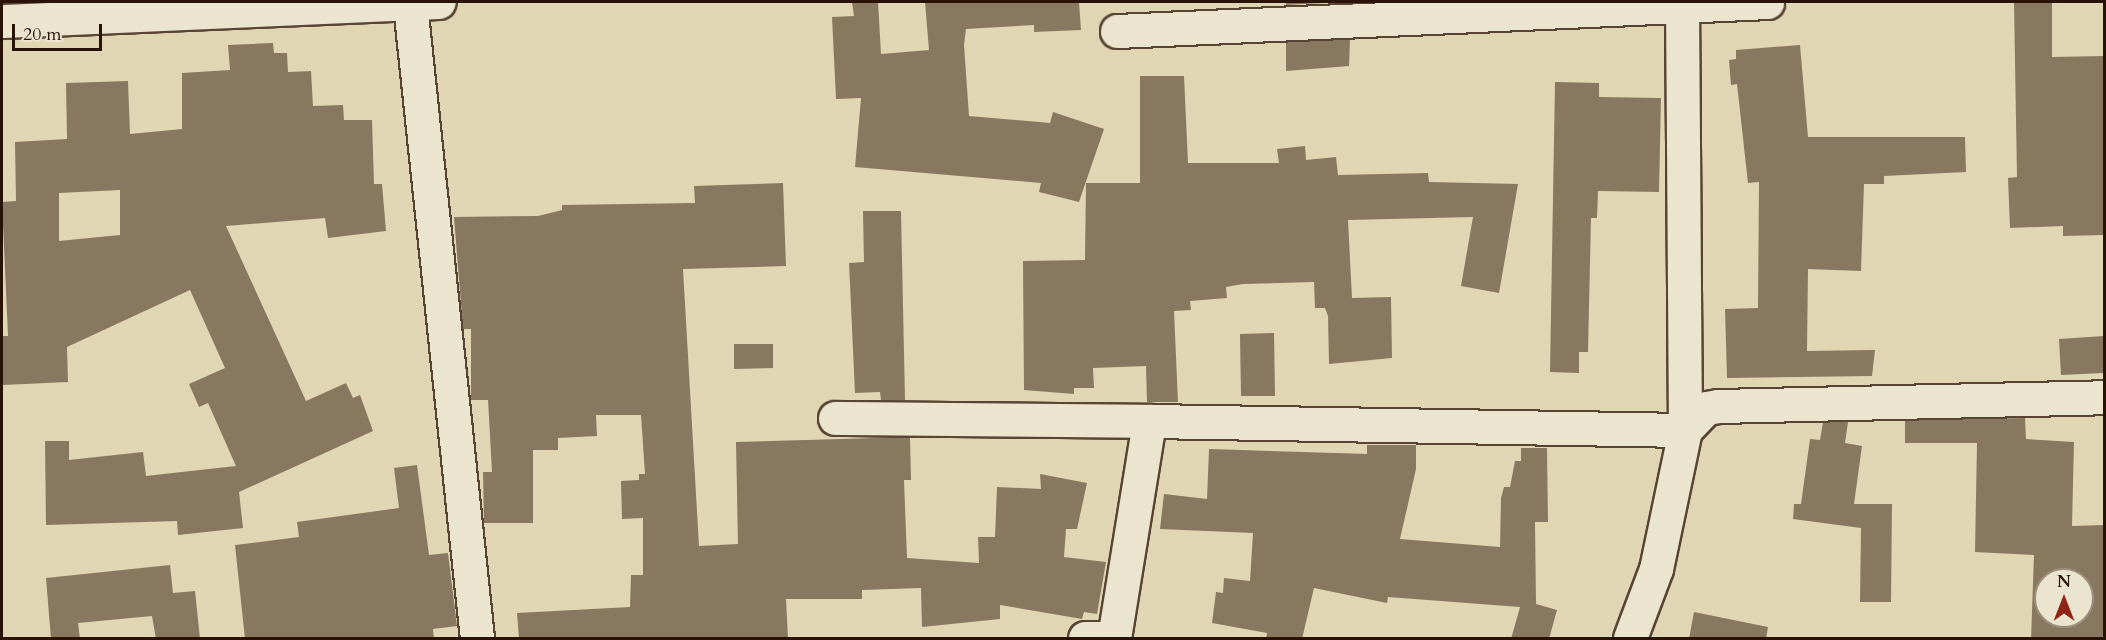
<!DOCTYPE html>
<html>
<head>
<meta charset="utf-8">
<style>
	body { margin:0 }
	#map { position:relative; width:2106px; height:640px; overflow:hidden; background:#e0d6b3; font-family:Cardo,serif }
	div>[style] { position:absolute }
	[style*='--x'] { left:calc(var(--x)*1px); top:calc(var(--y)*1px); width:calc(var(--w)*1px); rotate:calc(var(--a)*1deg) }
	.building>* { inset:0; background:#887860 }
	.roads { filter:drop-shadow(2px 0 #574432) drop-shadow(-2px 0 #574432) drop-shadow(0 2px #574432) drop-shadow(0 -2px #574432) }
	.minor>* { height:33px; margin:-16.5px; padding:0 16.5px; transform-origin:16.5px; border-radius:16.5px; background:#ebe4ce }
	span { translate:-50% -50%; white-space:nowrap; text-align:center; line-height:1.15; -webkit-text-stroke:5px #ebe4ce; paint-order:stroke }
	.frame { position:absolute; inset:0; border:3px solid #291307; pointer-events:none }
	.north { position:absolute; left:2034px; top:568px; width:60px; height:60px; box-sizing:border-box; background:#ebe4ce; border:2px solid #9d907e; border-radius:50%; rotate:0deg; font-size:16px; font-weight:700; line-height:24px; text-align:center; color:#291307 }
	.north::after { content:''; display:block; margin:auto; width:21px; height:27px; background:#8f2418; clip-path:polygon(50% 0,100% 100%,50% 72%,0 100%) }
	.scale { position:absolute; left:12px; top:24px; width:90px; height:27px; box-sizing:border-box; border:3px solid #291307; border-top:0; padding-left:8px; font-size:18px; line-height:21px; white-space:nowrap; color:#291307; -webkit-text-stroke:4px #ebe4ce; paint-order:stroke }
</style>
</head>
<body>
<div id="map">
	<div class="building">
		<div style="clip-path:polygon(852px 2px,878px 2px,881px 54px,929px 50px,925px 2px,1079px 2px,1081px 30px,1034px 32px,1034px 25px,966px 29px,964px 45px,969px 116px,1050px 123px,1053px 112px,1104px 129px,1079px 202px,1039px 192px,1041px 183px,855px 167px,861px 98px,836px 99px,832px 17px,854px 16px)"></div>
		<div style="clip-path:polygon(1286px 2px,1342px 2px,1286px 5px)"></div>
		<div style="clip-path:polygon(2014px 3px,2052px 3px,2052px 57px,2104px 56px,2104px 235px,2063px 236px,2063px 226px,2010px 228px,2008px 178px,2017px 177px)"></div>
		<div style="clip-path:polygon(1350px 39px,1349px 66px,1286px 71px,1286px 42px)"></div>
		<div style="clip-path:polygon(evenodd,273px 43px,274px 53px,287px 53px,288px 72px,311px 71px,313px 106px,343px 105px,344px 120px,372px 120px,374px 184px,382px 184px,386px 231px,328px 238px,325px 218px,226px 226px,306px 401px,346px 383px,353px 398px,360px 395px,373px 431px,239px 492px,243px 528px,178px 535px,177px 521px,46px 525px,45px 441px,69px 441px,69px 460px,143px 452px,146px 476px,236px 466px,208px 403px,199px 407px,189px 384px,225px 368px,190px 290px,67px 347px,68px 382px,3px 385px,2px 336px,8px 336px,2px 202px,16px 201px,15px 142px,67px 139px,66px 83px,128px 81px,130px 134px,182px 129px,182px 73px,230px 70px,228px 45px,273px 43px,120px 190px,120px 235px,59px 241px,59px 193px,120px 190px)"></div>
		<div style="clip-path:polygon(1800px 45px,1808px 137px,1965px 137px,1966px 172px,1884px 176px,1884px 184px,1864px 184px,1861px 271px,1808px 269px,1807px 351px,1875px 350px,1872px 376px,1727px 378px,1725px 309px,1758px 308px,1759px 182px,1748px 183px,1737px 84px,1731px 85px,1729px 60px,1736px 59px,1736px 50px)"></div>
		<div style="clip-path:polygon(1140px 76px,1184px 76px,1188px 163px,1279px 163px,1277px 149px,1305px 146px,1306px 160px,1336px 157px,1338px 175px,1428px 173px,1429px 182px,1518px 184px,1499px 293px,1461px 286px,1473px 217px,1348px 220px,1352px 298px,1391px 297px,1392px 358px,1329px 364px,1328px 316px,1325px 308px,1315px 308px,1314px 282px,1243px 284px,1226px 287px,1227px 298px,1190px 301px,1191px 310px,1174px 311px,1178px 402px,1147px 402px,1146px 366px,1093px 368px,1094px 388px,1074px 388px,1074px 394px,1024px 390px,1023px 261px,1085px 260px,1086px 183px,1140px 183px)"></div>
		<div style="clip-path:polygon(1555px 82px,1599px 83px,1599px 97px,1661px 98px,1659px 192px,1598px 191px,1597px 218px,1591px 218px,1588px 352px,1579px 352px,1579px 373px,1550px 372px)"></div>
		<div style="clip-path:polygon(783px 183px,786px 266px,683px 269px,699px 546px,738px 544px,736px 442px,910px 437px,911px 480px,904px 480px,907px 558px,979px 563px,978px 537px,995px 537px,997px 487px,1041px 489px,1040px 474px,1087px 483px,1077px 529px,1066px 529px,1064px 557px,1106px 562px,1097px 614px,1084px 612px,1082px 619px,1000px 605px,1000px 619px,922px 627px,921px 588px,862px 590px,862px 599px,786px 599px,788px 639px,519px 639px,517px 613px,630px 607px,631px 575px,643px 575px,643px 518px,622px 519px,621px 481px,639px 480px,639px 474px,645px 474px,641px 415px,596px 415px,597px 436px,558px 438px,558px 450px,533px 450px,533px 523px,484px 523px,483px 472px,492px 472px,488px 400px,471px 400px,471px 329px,463px 329px,454px 217px,538px 216px,562px 210px,562px 205px,695px 203px,694px 186px)"></div>
		<div style="clip-path:polygon(863px 211px,901px 211px,905px 400px,881px 400px,880px 392px,855px 393px,849px 263px,864px 262px)"></div>
		<div style="clip-path:polygon(1274px 333px,1275px 396px,1241px 396px,1240px 334px)"></div>
		<div style="clip-path:polygon(2104px 336px,2104px 373px,2061px 375px,2059px 339px)"></div>
		<div style="clip-path:polygon(734px 344px,773px 344px,773px 368px,734px 369px)"></div>
		<div style="clip-path:polygon(evenodd,2025px 418px,2026px 439px,2074px 442px,2072px 526px,2104px 525px,2104px 639px,2031px 639px,2034px 555px,1975px 552px,1977px 443px,1905px 443px,1905px 420px,2025px 418px,2046px 580px,2082px 580px,2082px 616px,2046px 616px,2046px 580px)"></div>
		<div style="clip-path:polygon(1823px 422px,1848px 422px,1845px 443px,1862px 446px,1854px 504px,1892px 504px,1891px 602px,1860px 602px,1861px 528px,1793px 519px,1794px 504px,1801px 504px,1810px 439px,1820px 440px)"></div>
		<div style="clip-path:polygon(1367px 445px,1416px 445px,1416px 469px,1400px 539px,1500px 547px,1501px 498px,1504px 487px,1510px 487px,1515px 461px,1521px 461px,1521px 448px,1547px 448px,1548px 522px,1535px 522px,1536px 604px,1557px 610px,1549px 639px,1511px 639px,1520px 607px,1388px 597px,1387px 603px,1314px 588px,1302px 639px,1266px 639px,1267px 633px,1212px 623px,1216px 592px,1223px 593px,1224px 578px,1250px 581px,1253px 533px,1160px 529px,1164px 494px,1207px 499px,1209px 449px,1367px 454px)"></div>
		<div style="clip-path:polygon(417px 465px,429px 555px,448px 553px,457px 626px,433px 629px,434px 639px,245px 639px,235px 545px,299px 537px,297px 522px,399px 508px,394px 468px)"></div>
		<div style="clip-path:polygon(170px 565px,173px 593px,195px 591px,200px 639px,156px 639px,152px 616px,78px 623px,80px 639px,51px 639px,46px 578px)"></div>
		<div style="clip-path:polygon(1694px 612px,1768px 627px,1766px 639px,1689px 639px)"></div>
	</div>
	<div class="roads">
		<div class="minor">
			<div style="--x:410;--y:5;--w:637;--a:83.96"></div>
			<div style="--x:2;--y:21;--w:437;--a:-2.5"></div>
			<div style="--x:1117;--y:31;--w:651;--a:-2.55"></div>
			<div style="--x:835;--y:418;--w:314;--a:0.5"></div>
			<div style="--x:1085;--y:638;--w:29;--a:0"></div>
			<div style="--x:1114;--y:638;--w:220;--a:-80.8"></div>
			<div style="--x:1149;--y:421;--w:536;--a:0.96"></div>
			<div style="--x:1685;--y:430;--w:30;--a:-46"></div>
			<div style="--x:1706;--y:408;--w:12;--a:-9"></div>
			<div style="--x:1718;--y:406;--w:386;--a:-1.3"></div>
			<div style="--x:1630;--y:638;--w:74;--a:-69.4"></div>
			<div style="--x:1656;--y:569;--w:142;--a:-78.2"></div>
			<div style="--x:1685;--y:430;--w:424;--a:-90.4"></div>
		</div>
	</div>
	<div class="frame"></div>
	<div class="north">N</div>
	<div class="scale">20 m</div>
</div>
</body>
</html>
